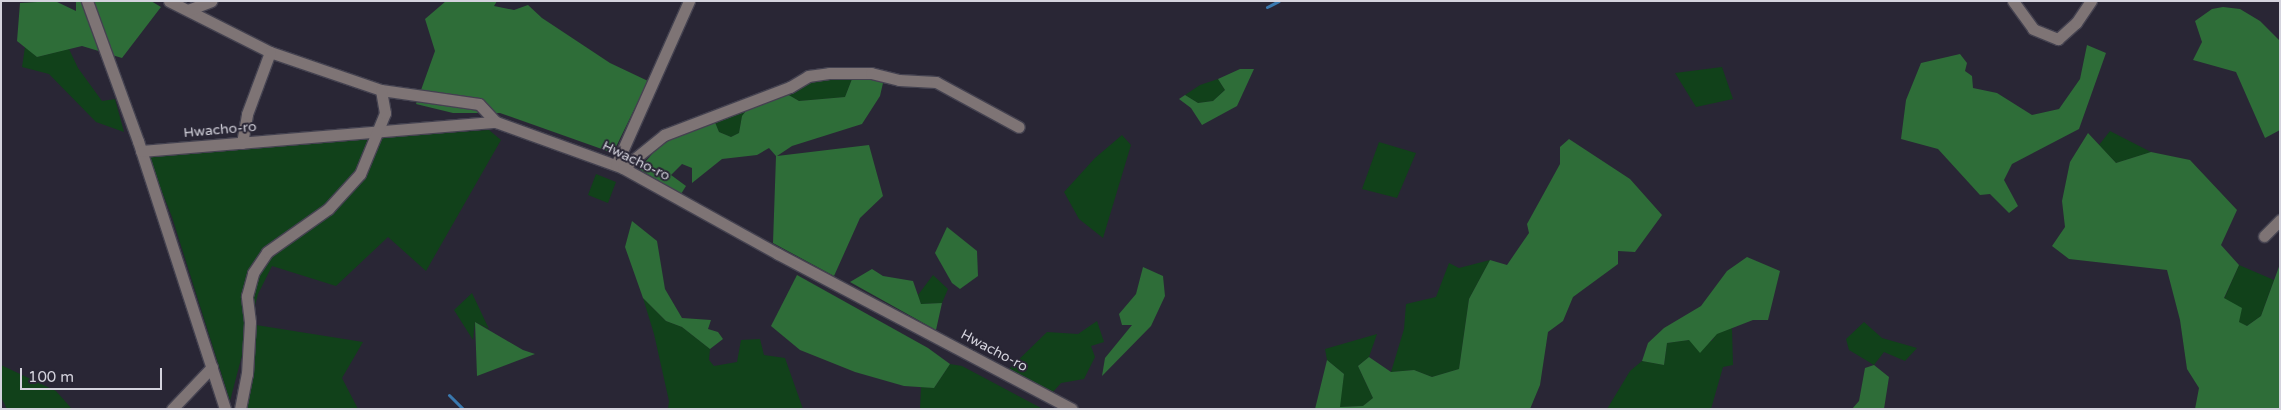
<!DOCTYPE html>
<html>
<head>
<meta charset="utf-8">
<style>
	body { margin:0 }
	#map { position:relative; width:2281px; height:410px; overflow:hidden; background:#292635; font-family:"Varela Round",sans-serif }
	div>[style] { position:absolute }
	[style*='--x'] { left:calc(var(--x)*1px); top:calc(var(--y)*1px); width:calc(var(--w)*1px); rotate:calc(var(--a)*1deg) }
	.green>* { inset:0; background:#11411a }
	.forest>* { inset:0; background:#2e6d38 }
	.stream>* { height:3px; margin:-1.5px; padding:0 1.5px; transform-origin:1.5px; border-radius:1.5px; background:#3a79af }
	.roads { filter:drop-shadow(1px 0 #444250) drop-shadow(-1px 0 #444250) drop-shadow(0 1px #444250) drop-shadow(0 -1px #444250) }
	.minor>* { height:11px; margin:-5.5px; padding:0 5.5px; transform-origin:5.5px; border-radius:5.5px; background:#7e7475 }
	span { translate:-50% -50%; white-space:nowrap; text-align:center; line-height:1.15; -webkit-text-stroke:4px #292635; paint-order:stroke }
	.street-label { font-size:14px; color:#d4d3dd }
	.frame { position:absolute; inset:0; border:2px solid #d4d3dd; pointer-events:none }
	.scale { position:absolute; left:20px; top:368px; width:142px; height:22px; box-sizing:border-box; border:2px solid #d4d3dd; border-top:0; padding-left:6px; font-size:15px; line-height:18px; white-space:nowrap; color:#d4d3dd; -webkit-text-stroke:4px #292635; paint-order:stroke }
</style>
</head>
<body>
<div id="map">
	<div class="green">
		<div style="clip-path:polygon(25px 47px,37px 57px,69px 49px,78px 68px,102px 101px,115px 99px,124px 132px,96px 122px,49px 74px,22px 67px)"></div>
		<div style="clip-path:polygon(1722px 67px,1733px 99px,1696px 107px,1675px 73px)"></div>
		<div style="clip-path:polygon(845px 76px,852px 79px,845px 97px,799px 101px,787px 94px,821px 78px)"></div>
		<div style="clip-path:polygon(1218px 79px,1225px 90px,1213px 101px,1198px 103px,1185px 95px,1200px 85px)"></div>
		<div style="clip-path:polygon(749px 107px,742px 116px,739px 133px,731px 137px,719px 132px,714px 120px)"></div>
		<div style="clip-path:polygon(489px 130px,501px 140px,426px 271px,388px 237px,336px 286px,272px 266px,258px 294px,230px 401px,172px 217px,147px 154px)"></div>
		<div style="clip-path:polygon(2110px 131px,2151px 152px,2116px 163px,2099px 145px)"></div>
		<div style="clip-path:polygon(1122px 135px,1131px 145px,1103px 238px,1079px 219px,1064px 192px,1095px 158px)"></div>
		<div style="clip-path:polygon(1379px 142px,1416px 153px,1397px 198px,1362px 189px)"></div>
		<div style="clip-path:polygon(596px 174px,616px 182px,608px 203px,588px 195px)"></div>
		<div style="clip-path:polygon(1490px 260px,1469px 299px,1459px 369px,1432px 377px,1414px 370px,1391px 372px,1404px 329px,1406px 304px,1436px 297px,1449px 263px,1459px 268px)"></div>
		<div style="clip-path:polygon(2239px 265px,2274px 280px,2261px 316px,2247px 326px,2238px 322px,2224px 299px)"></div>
		<div style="clip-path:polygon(933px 275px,948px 289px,942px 303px,921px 304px,918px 295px)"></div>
		<div style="clip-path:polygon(472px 293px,489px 329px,475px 322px,473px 340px,454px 310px)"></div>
		<div style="clip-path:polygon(643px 298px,666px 321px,682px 327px,710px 349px,709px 360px,714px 366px,737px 362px,741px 340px,760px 339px,764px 355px,785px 358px,803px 409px,668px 409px,669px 401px,654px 334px)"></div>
		<div style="clip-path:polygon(1097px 321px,1104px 342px,1091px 346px,1095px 357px,1084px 379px,1061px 383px,1053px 392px,1008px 370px,1047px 332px,1078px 334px)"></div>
		<div style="clip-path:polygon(1864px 322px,1882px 338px,1917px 348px,1905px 361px,1884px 352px,1874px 365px,1849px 350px,1846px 339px)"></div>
		<div style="clip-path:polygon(256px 325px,363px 342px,342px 378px,358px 409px,245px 409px)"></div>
		<div style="clip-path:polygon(1732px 328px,1733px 365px,1723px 367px,1711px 409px,1607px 409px,1630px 371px,1642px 361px,1664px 365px,1667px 343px,1689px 340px,1712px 341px,1716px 334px)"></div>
		<div style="clip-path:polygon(1377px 334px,1369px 357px,1358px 366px,1373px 398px,1363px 406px,1339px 407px,1344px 374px,1327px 360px,1325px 349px)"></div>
		<div style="clip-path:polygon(950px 364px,962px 366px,1043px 409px,920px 409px,921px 387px,934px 388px)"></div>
		<div style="clip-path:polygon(1px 365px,56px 391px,72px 409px,7px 409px,1px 397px)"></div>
	</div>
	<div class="forest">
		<div style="clip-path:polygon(55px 1px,76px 11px,76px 1px,151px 1px,161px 7px,122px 58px,82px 46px,37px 57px,17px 41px,20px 3px)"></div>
		<div style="clip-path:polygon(446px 1px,497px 1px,494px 6px,514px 10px,528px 5px,542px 18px,610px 63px,648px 81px,613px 153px,500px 113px,453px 113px,416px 104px,435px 51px,425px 19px)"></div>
		<div style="clip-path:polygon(2223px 7px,2240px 9px,2260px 21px,2280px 41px,2280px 130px,2265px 138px,2236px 72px,2193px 60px,2202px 42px,2195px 21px,2212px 9px)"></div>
		<div style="clip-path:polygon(2087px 45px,2106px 53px,2079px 129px,2012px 164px,2004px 180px,2018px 206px,2009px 213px,1990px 194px,1980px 195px,1938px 149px,1901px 139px,1906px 100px,1921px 63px,1960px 54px,1967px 63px,1965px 71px,1972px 76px,1973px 88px,1997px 93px,2032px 115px,2059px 109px,2080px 79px)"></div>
		<div style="clip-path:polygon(1240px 69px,1254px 69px,1237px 106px,1202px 125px,1191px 108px,1179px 99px,1185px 95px,1198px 103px,1213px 101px,1225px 90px,1218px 79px)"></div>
		<div style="clip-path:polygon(870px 78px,883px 83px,880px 96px,862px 124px,792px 146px,777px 156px,869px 145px,883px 196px,860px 218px,834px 276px,773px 243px,776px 156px,769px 148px,757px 155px,722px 159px,692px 183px,692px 168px,682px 164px,671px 175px,686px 186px,681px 194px,639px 169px,660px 145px,678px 133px,714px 120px,719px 132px,731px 137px,739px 133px,742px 116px,749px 107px,787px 94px,799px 101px,845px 97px,852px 79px)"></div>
		<div style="clip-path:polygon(2088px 133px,2116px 163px,2151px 152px,2190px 160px,2237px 210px,2221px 245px,2239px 265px,2224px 298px,2242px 308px,2239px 322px,2247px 326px,2261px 316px,2280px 264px,2280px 409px,2195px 409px,2199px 388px,2187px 369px,2180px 320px,2167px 270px,2069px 259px,2052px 246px,2065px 227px,2062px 201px,2070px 162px)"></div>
		<div style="clip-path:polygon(1569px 139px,1630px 179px,1662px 215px,1635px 252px,1618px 251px,1618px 264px,1573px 297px,1563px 321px,1548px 332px,1540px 385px,1530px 409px,1315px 409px,1327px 360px,1344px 374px,1340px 407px,1363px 406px,1373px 398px,1358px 366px,1369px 357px,1391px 372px,1414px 370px,1432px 377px,1459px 369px,1469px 299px,1490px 260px,1507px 265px,1529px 233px,1527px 224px,1560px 164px,1560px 147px)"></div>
		<div style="clip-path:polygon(632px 221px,657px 241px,665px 289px,682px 318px,711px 320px,708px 329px,718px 332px,723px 339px,710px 349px,682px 327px,666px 321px,643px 298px,625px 247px)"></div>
		<div style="clip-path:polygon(947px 227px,977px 251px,978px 276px,960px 289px,952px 283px,935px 253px)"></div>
		<div style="clip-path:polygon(1747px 257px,1780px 271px,1768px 320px,1753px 320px,1717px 334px,1700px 353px,1689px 340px,1667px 343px,1664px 365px,1642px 361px,1648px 343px,1664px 328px,1701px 306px,1727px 271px)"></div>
		<div style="clip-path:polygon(1143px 267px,1163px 276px,1165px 296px,1151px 326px,1102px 376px,1105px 358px,1132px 325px,1122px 325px,1119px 314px,1136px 294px)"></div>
		<div style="clip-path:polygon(872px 269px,883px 276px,913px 281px,921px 304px,942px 303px,936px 330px,850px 282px)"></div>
		<div style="clip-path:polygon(797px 275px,928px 348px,950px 364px,934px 388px,904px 386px,855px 372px,800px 350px,771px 326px)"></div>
		<div style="clip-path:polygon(475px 322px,523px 350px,535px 354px,477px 376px)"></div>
		<div style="clip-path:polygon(1874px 365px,1889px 377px,1884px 409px,1852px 409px,1859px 401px,1865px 368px)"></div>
	</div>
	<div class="stream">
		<div style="--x:1267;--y:7;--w:13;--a:-27"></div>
		<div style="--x:449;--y:395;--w:20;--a:45"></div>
	</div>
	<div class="roads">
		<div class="minor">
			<div style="--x:87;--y:1;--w:149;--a:70"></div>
			<div style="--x:138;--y:141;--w:282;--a:72"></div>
			<div style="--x:169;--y:1;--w:113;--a:26.8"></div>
			<div style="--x:270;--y:52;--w:117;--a:18.9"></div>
			<div style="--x:381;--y:90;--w:99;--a:8.1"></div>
			<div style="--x:479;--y:104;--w:25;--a:47"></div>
			<div style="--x:2013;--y:1;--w:34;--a:54"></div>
			<div style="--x:2033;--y:29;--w:27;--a:22"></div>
			<div style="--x:2058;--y:39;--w:24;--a:-42"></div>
			<div style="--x:2076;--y:23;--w:27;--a:-56"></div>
			<div style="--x:188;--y:10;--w:25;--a:-21"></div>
			<div style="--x:242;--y:143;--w:29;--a:-80"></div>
			<div style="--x:247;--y:114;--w:66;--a:-69.6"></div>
			<div style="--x:141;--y:151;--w:356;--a:-4.7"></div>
			<div style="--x:496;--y:122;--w:135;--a:19.9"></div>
			<div style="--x:623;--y:168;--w:177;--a:29"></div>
			<div style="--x:778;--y:254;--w:332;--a:27.8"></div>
			<div style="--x:616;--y:165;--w:180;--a:-66"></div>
			<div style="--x:623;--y:168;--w:53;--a:-38.8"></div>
			<div style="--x:664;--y:135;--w:135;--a:-20.9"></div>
			<div style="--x:790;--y:87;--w:21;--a:-31"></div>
			<div style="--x:808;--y:76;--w:21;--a:-8"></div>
			<div style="--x:829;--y:73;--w:42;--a:0"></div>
			<div style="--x:871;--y:73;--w:29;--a:14"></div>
			<div style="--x:899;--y:80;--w:37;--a:3"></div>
			<div style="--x:936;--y:82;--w:94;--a:28.5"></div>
			<div style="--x:2264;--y:236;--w:23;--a:-45"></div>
			<div style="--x:172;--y:409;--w:58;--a:-46.4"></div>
			<div style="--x:240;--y:409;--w:36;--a:-79"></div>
			<div style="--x:247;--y:374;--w:52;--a:-86.7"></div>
			<div style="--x:250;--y:322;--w:26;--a:-97"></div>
			<div style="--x:247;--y:296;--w:24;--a:-75"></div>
			<div style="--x:253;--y:273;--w:25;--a:-56"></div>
			<div style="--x:267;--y:252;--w:75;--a:-35.2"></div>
			<div style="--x:328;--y:209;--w:47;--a:-47.6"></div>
			<div style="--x:360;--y:174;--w:66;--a:-67.7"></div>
			<div style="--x:385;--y:113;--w:23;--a:-100"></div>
		</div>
	</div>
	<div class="street-label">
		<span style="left:220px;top:130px;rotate:-5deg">Hwacho-ro</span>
		<span style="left:636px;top:161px;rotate:26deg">Hwacho-ro</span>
		<span style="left:994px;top:351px;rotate:28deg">Hwacho-ro</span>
	</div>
	<div class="frame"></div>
	<div class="scale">100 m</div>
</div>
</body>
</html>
